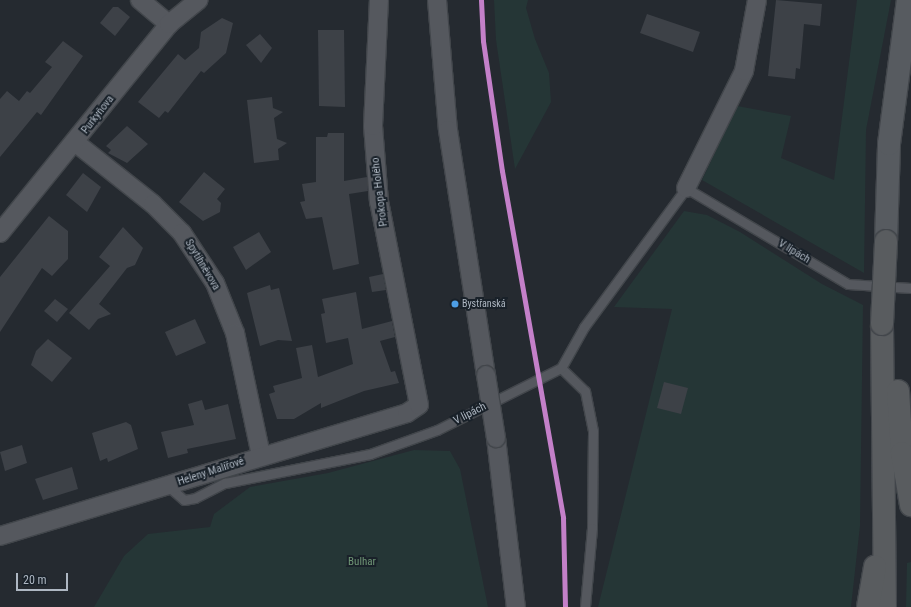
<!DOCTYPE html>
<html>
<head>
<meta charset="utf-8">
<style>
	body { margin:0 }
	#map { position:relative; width:911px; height:607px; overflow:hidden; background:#252a30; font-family:"Roboto Condensed",sans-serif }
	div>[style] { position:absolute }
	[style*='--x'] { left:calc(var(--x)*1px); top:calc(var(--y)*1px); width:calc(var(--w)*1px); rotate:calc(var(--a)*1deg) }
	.green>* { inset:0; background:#253636 }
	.building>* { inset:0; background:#3d4147 }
	.roads { filter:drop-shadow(1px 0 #42464b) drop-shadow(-1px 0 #42464b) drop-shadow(0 1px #42464b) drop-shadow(0 -1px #42464b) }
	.lane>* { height:9px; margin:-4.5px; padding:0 4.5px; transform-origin:4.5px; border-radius:4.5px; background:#55585e }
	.street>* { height:18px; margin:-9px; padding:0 9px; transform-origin:9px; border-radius:9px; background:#55585e }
	.primary>* { height:22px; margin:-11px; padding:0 11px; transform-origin:11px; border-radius:11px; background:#575b60 }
	.highway>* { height:22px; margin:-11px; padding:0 11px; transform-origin:11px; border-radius:11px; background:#595c5f }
	.bridges { filter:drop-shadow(1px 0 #42464b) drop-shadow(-1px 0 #42464b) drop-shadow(0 1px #42464b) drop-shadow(0 -1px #42464b) }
	.street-bridge>* { height:18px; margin:-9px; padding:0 9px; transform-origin:9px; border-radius:9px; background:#55585e }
	.highway-bridge>* { height:22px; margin:-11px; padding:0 11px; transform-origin:11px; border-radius:11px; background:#595c5f }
	.rail-1>* { height:5px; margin:-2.5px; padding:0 2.5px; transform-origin:2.5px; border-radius:2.5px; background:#c480c9 }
	.dots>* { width:11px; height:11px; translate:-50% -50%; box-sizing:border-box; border:2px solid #192129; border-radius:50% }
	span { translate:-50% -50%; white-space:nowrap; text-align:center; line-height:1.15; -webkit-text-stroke:4px #192129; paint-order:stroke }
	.bus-label { font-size:10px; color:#aeb7c2 }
	.left { translate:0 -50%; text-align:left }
	.street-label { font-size:11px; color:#aeb7c2 }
	.park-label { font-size:11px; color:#709676 }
	.scale { position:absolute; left:16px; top:573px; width:52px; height:18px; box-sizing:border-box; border:2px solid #aeb7c2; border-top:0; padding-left:5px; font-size:12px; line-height:14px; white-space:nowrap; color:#aeb7c2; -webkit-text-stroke:3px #192129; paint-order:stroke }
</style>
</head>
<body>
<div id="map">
	<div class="green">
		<div style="clip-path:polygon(494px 0,528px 0,526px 8px,535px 39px,549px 73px,551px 102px,515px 169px,496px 40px)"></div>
		<div style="clip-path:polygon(857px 0,891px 0,866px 130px,864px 273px,702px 180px,737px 106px,791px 116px,781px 158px,834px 180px)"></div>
		<div style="clip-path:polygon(684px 211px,707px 215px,740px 232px,822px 284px,863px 305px,860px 526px,851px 607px,598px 607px,672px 309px,614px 307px)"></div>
		<div style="clip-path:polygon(414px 450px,450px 451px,460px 469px,488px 607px,94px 607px,124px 556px,148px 534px,210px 527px,214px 514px,250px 487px,328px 473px)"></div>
		<div style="clip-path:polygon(911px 562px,911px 607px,906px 607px,907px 563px)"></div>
	</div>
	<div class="building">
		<div style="clip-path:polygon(776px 0,822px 4px,820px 26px,804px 24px,800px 69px,796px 68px,795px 79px,768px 76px)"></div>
		<div style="clip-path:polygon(113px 7px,118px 7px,130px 17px,115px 36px,100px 23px)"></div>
		<div style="clip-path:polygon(647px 14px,700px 32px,693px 52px,640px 33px)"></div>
		<div style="clip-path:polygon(222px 18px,233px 23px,226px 53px,204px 73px,201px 71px,168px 113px,165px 111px,159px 118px,138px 102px,178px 54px,185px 60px,199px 48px,201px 32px)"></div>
		<div style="clip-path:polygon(318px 30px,344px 30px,345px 107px,319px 106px)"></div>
		<div style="clip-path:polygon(260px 34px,272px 48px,261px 63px,246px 45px)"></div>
		<div style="clip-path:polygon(63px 41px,83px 56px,41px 115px,37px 112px,0 157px,0 99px,7px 91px,19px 101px,27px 91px,30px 93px,52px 67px,45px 62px)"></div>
		<div style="clip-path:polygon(272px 97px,273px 108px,283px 112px,274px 118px,277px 139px,287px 143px,278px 149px,279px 160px,254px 163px,247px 100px)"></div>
		<div style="clip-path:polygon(127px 126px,148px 144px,127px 163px,108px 153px,111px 150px,106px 146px)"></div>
		<div style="clip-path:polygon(328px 133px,344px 133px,344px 181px,367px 177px,368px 191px,349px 194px,359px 264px,333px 270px,322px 217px,306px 219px,300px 202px,305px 201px,302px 184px,316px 182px,316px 137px,327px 137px)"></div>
		<div style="clip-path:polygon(204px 172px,225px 189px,217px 199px,221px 203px,220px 212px,203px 221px,179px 202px)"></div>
		<div style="clip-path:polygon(83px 173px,101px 187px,87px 212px,66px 195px)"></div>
		<div style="clip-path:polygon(49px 216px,68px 231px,68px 259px,52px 276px,42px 268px,0 332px,0 277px)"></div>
		<div style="clip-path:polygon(123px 227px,143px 248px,135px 265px,127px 268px,99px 304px,111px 314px,98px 319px,89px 330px,69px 313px,110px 266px,99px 257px)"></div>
		<div style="clip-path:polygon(259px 232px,271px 252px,246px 270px,233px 247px)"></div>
		<div style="clip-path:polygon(383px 274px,386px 290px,372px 292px,369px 277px)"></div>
		<div style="clip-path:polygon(270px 285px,271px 290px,279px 288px,292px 341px,278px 340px,260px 346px,247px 293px)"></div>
		<div style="clip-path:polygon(356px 292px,362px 329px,392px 321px,395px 337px,380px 341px,391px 372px,395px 371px,399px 383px,364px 391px,321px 408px,321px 403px,294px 419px,277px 419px,269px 394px,275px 392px,273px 386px,302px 378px,296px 348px,312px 345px,318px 377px,353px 364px,348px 338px,326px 343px,321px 314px,325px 313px,322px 299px)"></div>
		<div style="clip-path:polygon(55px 299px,68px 309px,57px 322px,44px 311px)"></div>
		<div style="clip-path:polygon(195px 319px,206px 343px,176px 356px,165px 332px)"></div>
		<div style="clip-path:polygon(48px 339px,72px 358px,52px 382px,31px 365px,36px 351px)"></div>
		<div style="clip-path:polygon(664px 382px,688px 388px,681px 414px,657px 408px)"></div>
		<div style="clip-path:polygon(202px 400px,205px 410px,228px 404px,236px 439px,187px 449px,188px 453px,168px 458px,161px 432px,194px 425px,188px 404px)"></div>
		<div style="clip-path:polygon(126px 422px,131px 425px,138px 449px,108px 462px,107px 458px,100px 461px,92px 433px)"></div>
		<div style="clip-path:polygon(22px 445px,27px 463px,5px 471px,0 452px)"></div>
		<div style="clip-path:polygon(72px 467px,78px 489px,43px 500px,35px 479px)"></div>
	</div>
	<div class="roads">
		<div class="lane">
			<div style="--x:561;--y:368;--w:33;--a:44"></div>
			<div style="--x:585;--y:391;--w:41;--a:78.7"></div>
			<div style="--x:593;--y:431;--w:97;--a:90.6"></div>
			<div style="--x:592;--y:528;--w:79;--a:95.1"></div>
			<div style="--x:168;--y:486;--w:21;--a:41"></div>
			<div style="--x:184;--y:500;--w:11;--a:-10"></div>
			<div style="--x:195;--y:498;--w:34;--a:-27"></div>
			<div style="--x:225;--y:483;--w:148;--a:-11.3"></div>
			<div style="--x:370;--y:454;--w:71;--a:-19.7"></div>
			<div style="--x:437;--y:430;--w:139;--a:-26.6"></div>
			<div style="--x:561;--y:368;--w:47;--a:-60.7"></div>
			<div style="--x:584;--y:327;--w:172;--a:-53.7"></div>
			<div style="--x:686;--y:188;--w:188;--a:30.7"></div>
			<div style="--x:848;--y:284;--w:63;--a:3.6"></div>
		</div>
		<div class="street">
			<div style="--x:140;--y:0;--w:38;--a:40"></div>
			<div style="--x:437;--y:0;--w:130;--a:85.2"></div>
			<div style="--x:448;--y:130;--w:248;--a:81.2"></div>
			<div style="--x:76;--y:143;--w:98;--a:38.4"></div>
			<div style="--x:153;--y:204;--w:41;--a:45"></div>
			<div style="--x:182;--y:233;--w:60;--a:56.6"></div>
			<div style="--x:215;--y:283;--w:54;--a:68.2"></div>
			<div style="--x:235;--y:333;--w:125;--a:78"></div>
			<div style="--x:686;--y:188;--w:131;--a:-63.6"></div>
			<div style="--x:744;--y:71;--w:72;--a:-79.6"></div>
			<div style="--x:0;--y:233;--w:269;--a:-51"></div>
			<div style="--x:169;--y:24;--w:38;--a:-39"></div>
			<div style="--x:496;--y:438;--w:170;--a:83.3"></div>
			<div style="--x:0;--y:536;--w:425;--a:-16.8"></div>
			<div style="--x:407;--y:413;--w:14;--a:-34"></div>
			<div style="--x:419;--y:405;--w:207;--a:-101.1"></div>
			<div style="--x:379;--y:202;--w:76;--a:-94.5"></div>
			<div style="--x:373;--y:126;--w:126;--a:-87.3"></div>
		</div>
		<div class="primary">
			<div style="--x:886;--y:241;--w:97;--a:-88.2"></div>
			<div style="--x:889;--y:144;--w:145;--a:-82.5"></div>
		</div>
		<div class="highway">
			<div style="--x:882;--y:324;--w:283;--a:89.4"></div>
			<div style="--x:898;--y:391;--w:62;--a:86.3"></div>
			<div style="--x:902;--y:453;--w:53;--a:80.2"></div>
			<div style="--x:868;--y:607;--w:41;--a:-80.1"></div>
		</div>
	</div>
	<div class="bridges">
		<div class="street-bridge">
			<div style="--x:486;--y:375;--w:64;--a:81"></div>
		</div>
		<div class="highway-bridge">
			<div style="--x:882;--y:324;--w:83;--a:-87.2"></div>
		</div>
	</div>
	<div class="rail-1">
		<div style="--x:481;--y:0;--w:41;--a:87.2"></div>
		<div style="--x:483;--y:41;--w:131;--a:81.7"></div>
		<div style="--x:502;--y:171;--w:352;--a:80"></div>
		<div style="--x:563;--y:518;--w:89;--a:88.7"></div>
	</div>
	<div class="dots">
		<div style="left:455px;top:304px;background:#4d9ee5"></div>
	</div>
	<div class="bus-label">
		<span class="left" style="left:462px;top:304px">Bystřanská</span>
	</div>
	<div class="street-label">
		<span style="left:98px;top:115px;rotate:-52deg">Purkyňova</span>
		<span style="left:380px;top:192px;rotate:-97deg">Prokopa Holého</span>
		<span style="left:794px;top:252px;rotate:31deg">V lipách</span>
		<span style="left:202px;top:265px;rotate:59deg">Spytihněvova</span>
		<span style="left:470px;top:414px;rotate:-27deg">V lipách</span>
		<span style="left:211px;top:472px;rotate:-18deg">Heleny Malířové</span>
	</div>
	<div class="park-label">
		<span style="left:362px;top:562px">Bulhar</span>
	</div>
	<div class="scale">20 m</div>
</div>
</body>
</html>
